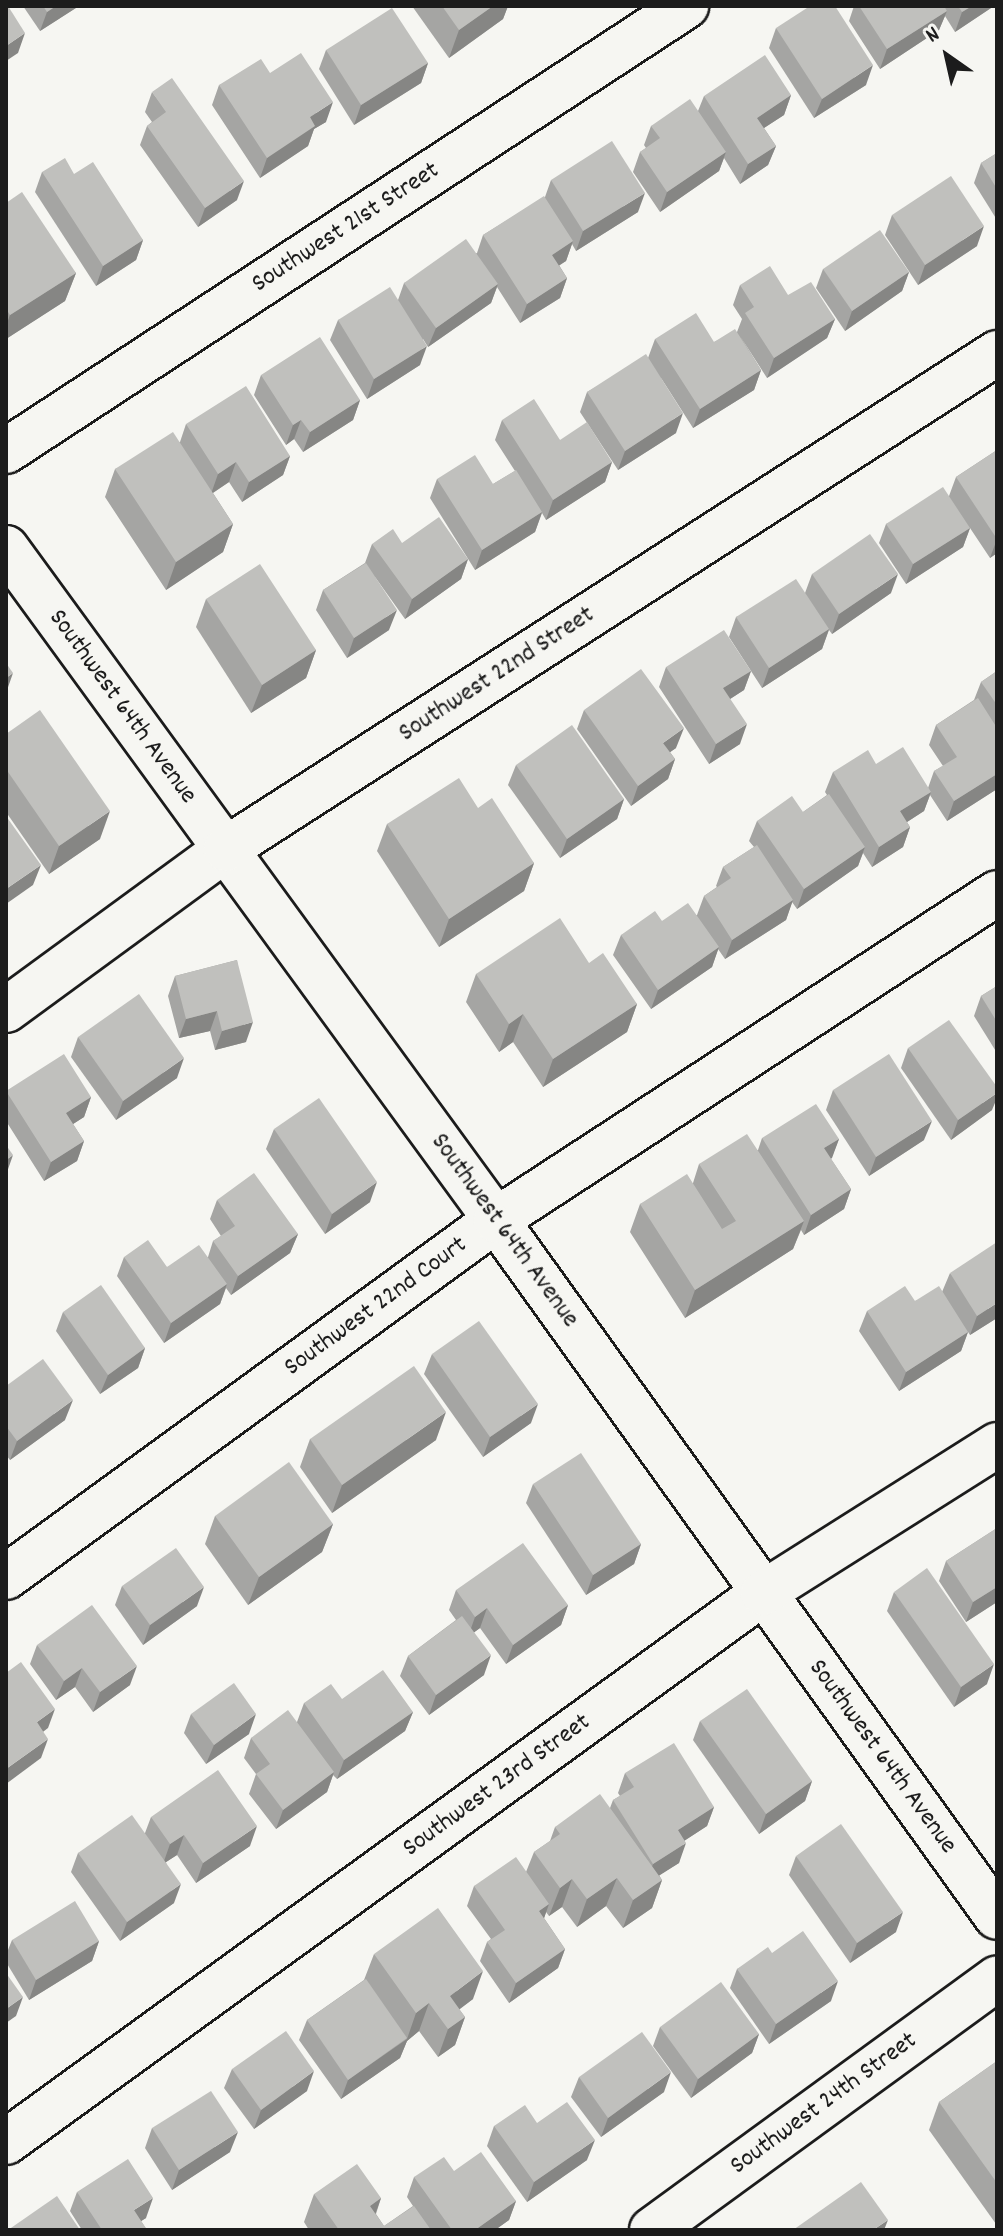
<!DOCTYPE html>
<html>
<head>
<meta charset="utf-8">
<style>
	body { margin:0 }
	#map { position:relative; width:1003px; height:2236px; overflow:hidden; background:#f6f6f2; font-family:Dekko,sans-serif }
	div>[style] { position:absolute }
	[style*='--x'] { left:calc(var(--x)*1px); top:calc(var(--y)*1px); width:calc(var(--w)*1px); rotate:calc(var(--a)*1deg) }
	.roads { filter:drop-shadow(2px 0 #1c1c1c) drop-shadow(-2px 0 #1c1c1c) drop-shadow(0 2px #1c1c1c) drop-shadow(0 -2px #1c1c1c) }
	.minor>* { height:44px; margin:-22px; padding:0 22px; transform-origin:22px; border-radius:22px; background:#f6f6f2 }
	.wall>* { inset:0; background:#a5a5a3 }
	.shaded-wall>* { inset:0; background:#868684 }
	.building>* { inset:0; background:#c0c0bd }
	span { translate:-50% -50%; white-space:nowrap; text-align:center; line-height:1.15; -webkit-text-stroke:6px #f6f6f2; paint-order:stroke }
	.street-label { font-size:26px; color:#1c1c1c }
	.frame { position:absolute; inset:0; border:8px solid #1c1c1c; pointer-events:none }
	.north { position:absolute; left:907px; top:16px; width:80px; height:80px; -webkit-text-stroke:6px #f6f6f2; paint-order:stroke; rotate:326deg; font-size:22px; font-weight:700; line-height:32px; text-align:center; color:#1c1c1c }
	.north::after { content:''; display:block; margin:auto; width:28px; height:36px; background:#1c1c1c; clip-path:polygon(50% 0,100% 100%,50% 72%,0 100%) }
</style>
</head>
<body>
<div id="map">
	<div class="roads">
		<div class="minor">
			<div style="--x:6;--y:451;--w:813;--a:-33.2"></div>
			<div style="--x:6;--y:548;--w:832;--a:53.9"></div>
			<div style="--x:496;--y:1220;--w:858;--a:54.29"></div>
			<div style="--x:6;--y:1010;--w:273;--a:-36.2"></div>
			<div style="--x:226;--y:849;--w:917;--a:-32.75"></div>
			<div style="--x:6;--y:1577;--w:606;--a:-36.08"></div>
			<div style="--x:496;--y:1220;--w:598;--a:-33.13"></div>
			<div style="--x:6;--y:2142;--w:935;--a:-35.95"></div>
			<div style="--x:763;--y:1593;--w:277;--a:-32.3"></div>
			<div style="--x:652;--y:2230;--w:427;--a:-36.1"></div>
		</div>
	</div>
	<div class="wall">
		<div style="clip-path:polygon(23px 6px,79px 6px,40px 31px)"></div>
		<div style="clip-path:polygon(412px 6px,508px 6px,503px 19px,449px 58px)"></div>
		<div style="clip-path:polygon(854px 6px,994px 6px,955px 32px,945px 16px,939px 30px,880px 69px,849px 21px)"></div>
		<div style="clip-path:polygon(776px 28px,866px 85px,814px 118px,769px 48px)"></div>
		<div style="clip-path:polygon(326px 50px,428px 63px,421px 83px,354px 125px,319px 69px)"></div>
		<div style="clip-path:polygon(270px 73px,326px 122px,314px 129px,308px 146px,260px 178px,212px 105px,219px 85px)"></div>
		<div style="clip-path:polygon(152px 92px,237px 200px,198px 227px,140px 145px,147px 126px,152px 122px,145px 112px)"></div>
		<div style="clip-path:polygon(791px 95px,784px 115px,764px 128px,776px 146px,768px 165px,740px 184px,724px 158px,719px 171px,660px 212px,633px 172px,640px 152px,646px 148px,644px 145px,651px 126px,698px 111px,704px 96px)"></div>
		<div style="clip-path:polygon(997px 153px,997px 220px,974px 183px,981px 163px)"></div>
		<div style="clip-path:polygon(42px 172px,74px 174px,143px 240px,136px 260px,96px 286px,35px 192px)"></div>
		<div style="clip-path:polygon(551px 180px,638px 212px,576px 251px,572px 244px,566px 261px,559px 265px,567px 278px,560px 298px,520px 323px,497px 287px,491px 303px,428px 347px,423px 339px,420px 365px,367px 399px,330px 340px,338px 320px,398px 300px,404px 283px,477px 253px,483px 235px,545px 197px)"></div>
		<div style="clip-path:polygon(6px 203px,76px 273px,65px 301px,6px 339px)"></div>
		<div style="clip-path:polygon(892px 215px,977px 246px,918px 285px,885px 235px)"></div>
		<div style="clip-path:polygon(823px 269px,909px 272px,902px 291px,845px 331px,816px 288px)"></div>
		<div style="clip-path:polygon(740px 285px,788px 295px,835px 319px,827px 338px,767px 378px,740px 336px,761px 370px,754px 390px,693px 428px,661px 378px,676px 433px,618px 470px,580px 412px,587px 392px,648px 358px,655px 339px,714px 342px,737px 332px,742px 319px,733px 305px)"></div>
		<div style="clip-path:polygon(261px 375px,360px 400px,353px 420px,303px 452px,294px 439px,286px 445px,254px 395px)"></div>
		<div style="clip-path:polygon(502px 420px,560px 440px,612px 462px,605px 482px,546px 520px,542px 513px,535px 532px,475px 570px,430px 498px,437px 479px,493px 484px,515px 471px,495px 440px)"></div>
		<div style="clip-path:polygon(186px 424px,290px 456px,283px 475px,242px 502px,229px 482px,213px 493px,233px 524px,223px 552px,166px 590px,105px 497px,115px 469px,180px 442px)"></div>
		<div style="clip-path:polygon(997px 450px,997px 553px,990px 558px,970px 528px,963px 547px,906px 584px,879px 543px,886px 524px,949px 496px,956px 477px)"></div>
		<div style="clip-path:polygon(402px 543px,468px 559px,461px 579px,405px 619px,375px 577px,389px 630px,347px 658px,316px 610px,323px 590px,365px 563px,372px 544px)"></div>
		<div style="clip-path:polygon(812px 574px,891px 593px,832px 634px,829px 630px,822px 649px,762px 688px,729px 637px,736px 617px,805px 593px)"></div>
		<div style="clip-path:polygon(206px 599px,316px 650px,306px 678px,251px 713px,196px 627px)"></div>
		<div style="clip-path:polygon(666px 667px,751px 671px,744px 690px,730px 699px,740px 744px,709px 764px,659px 687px)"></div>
		<div style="clip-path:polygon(997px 671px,997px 789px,947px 821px,930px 795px,924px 811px,907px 822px,910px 827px,903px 847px,872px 867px,863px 853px,858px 866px,797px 909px,792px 902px,786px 920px,725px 959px,718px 949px,712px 967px,651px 1009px,613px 955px,621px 935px,662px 921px,697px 915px,704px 896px,717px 887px,716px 886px,723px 867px,754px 847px,749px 841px,757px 821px,803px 812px,827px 795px,825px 792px,833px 772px,876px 764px,928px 788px,934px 771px,943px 766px,929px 745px,936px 725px,974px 700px,981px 682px)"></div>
		<div style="clip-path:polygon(584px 710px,676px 748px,670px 752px,675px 759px,668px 779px,631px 806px,577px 729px)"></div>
		<div style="clip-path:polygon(6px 734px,100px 839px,49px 874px,6px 812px)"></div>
		<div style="clip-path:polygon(516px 765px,624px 799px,617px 819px,560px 858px,508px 785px)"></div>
		<div style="clip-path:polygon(478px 808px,534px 863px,524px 891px,439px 947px,377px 851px,387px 824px)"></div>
		<div style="clip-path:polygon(237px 960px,246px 1042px,215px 1050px,210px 1031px,179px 1038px,168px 996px,175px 976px)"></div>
		<div style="clip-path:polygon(589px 963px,637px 1004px,627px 1032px,543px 1087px,513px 1042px,499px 1052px,466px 1002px,476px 974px)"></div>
		<div style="clip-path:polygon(997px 986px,997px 1053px,974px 1016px,981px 996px)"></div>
		<div style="clip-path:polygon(78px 1037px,177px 1078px,116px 1120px,71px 1057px)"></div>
		<div style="clip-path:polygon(908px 1048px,992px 1110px,951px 1140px,901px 1068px)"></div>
		<div style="clip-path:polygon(833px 1090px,924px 1140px,869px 1176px,826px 1110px)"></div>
		<div style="clip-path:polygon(6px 1091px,91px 1097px,84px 1117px,73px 1124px,84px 1141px,77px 1161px,44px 1181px,6px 1121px)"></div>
		<div style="clip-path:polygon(274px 1129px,370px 1202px,325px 1234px,266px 1149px)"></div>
		<div style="clip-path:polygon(762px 1138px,839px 1139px,831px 1159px,851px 1189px,844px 1209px,804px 1235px,801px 1230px,793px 1249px,685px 1318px,630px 1232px,640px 1204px,693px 1183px,699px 1164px,758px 1150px)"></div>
		<div style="clip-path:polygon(217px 1200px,298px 1234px,290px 1253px,231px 1295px,226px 1288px,220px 1304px,164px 1343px,117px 1276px,124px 1257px,167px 1267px,208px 1257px,213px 1241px,221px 1236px,210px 1219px)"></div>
		<div style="clip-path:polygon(950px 1273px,997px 1318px,970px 1335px,968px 1332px,961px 1351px,899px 1391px,859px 1331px,867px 1311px,915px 1301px,942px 1292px)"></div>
		<div style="clip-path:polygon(63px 1312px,145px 1348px,138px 1368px,100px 1394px,56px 1331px)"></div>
		<div style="clip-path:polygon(432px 1354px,531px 1423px,483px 1457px,424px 1374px)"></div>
		<div style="clip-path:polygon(6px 1386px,65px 1420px,10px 1460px,6px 1455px)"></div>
		<div style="clip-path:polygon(310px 1439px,436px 1440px,332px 1513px,300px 1467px)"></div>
		<div style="clip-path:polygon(533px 1484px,641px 1544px,634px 1564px,586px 1595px,526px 1503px)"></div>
		<div style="clip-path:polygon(215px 1516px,333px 1524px,322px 1552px,248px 1605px,205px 1544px)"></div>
		<div style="clip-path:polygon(997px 1528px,997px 1602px,966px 1622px,939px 1581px,946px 1561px)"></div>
		<div style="clip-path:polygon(122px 1586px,197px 1606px,143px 1645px,115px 1605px)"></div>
		<div style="clip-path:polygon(456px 1590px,568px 1605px,561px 1625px,506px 1664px,480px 1628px,474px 1632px,484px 1675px,429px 1715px,400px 1676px,408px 1656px,456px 1620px,449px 1610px)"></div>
		<div style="clip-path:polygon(894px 1592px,987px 1684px,954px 1707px,887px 1611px)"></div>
		<div style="clip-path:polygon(37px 1645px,130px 1685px,93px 1712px,75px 1687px,56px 1700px,30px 1664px)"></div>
		<div style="clip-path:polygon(342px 1699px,413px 1712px,405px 1731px,337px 1779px,333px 1775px,327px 1792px,276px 1829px,249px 1794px,256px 1774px,244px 1758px,251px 1738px,297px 1722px,304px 1703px)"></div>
		<div style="clip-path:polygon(191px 1714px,249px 1734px,206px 1764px,184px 1733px)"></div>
		<div style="clip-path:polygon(700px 1721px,812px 1781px,805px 1801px,759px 1834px,693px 1740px)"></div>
		<div style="clip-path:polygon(625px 1773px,714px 1807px,707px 1826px,684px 1841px,679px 1863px,659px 1875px,662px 1880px,652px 1908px,623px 1928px,606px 1906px,577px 1927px,562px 1907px,549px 1916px,546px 1912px,544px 1918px,565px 1949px,558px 1968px,509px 2003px,480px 1961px,487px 1942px,491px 1939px,467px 1906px,474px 1886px,526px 1872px,534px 1852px,550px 1841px,555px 1827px,610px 1808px,613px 1800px,620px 1796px,618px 1793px)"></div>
		<div style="clip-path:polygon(151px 1817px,250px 1846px,196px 1883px,177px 1855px,166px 1862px,174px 1903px,120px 1941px,71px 1872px,78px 1853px,145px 1833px)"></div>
		<div style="clip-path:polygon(796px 1856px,896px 1932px,850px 1963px,789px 1875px)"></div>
		<div style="clip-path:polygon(12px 1940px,99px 1941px,92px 1961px,29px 2000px,6px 1962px,6px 1955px)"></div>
		<div style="clip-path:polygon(772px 1953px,831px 2001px,769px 2044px,730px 1988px,737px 1969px)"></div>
		<div style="clip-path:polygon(374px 1954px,473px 1999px,459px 2009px,465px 2017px,455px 2045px,438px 2057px,419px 2031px,407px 2041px,400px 2058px,341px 2099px,299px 2040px,307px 2020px,364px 1980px)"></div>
		<div style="clip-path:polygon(660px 2027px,759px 2034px,752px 2053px,691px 2098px,653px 2046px)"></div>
		<div style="clip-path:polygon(997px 2061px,997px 2223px,996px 2224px,929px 2130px,939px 2102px)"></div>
		<div style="clip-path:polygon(232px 2069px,307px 2091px,254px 2129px,224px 2088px)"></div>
		<div style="clip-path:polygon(579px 2077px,664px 2092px,601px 2137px,571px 2097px)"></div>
		<div style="clip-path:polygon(537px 2123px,587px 2160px,527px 2202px,487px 2146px,494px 2126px)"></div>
		<div style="clip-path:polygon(152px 2128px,230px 2152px,172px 2190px,145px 2148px)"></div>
		<div style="clip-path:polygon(454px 2171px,516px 2201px,509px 2220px,495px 2230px,309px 2230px,304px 2222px,314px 2194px,381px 2198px,376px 2214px,384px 2226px,413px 2206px,407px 2197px,414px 2177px)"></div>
		<div style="clip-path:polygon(77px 2192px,146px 2218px,141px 2221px,147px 2230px,82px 2230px,70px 2211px)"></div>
	</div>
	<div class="shaded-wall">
		<div style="clip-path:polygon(56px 6px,79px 6px,40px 31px,47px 12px)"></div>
		<div style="clip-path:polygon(493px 6px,508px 6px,503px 19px,449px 58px,459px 30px)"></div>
		<div style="clip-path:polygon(972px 6px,994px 6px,955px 32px,962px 12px)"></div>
		<div style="clip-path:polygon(947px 11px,939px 30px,880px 69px,887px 49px)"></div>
		<div style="clip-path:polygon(25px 33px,18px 53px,6px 61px,6px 46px)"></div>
		<div style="clip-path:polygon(428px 63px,421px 83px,354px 125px,361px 105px)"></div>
		<div style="clip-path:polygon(873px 65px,866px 85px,814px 118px,822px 99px)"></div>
		<div style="clip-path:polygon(791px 95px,784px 115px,750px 137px,757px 118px)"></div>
		<div style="clip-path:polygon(333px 102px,326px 122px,314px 129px,308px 146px,260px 178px,267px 158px,310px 117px)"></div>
		<div style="clip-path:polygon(776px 146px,768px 165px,740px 184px,748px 164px)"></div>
		<div style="clip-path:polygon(726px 152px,719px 171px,660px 212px,667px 192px)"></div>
		<div style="clip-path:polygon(244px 181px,237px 200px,198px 227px,205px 208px)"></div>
		<div style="clip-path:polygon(645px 193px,638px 212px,576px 251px,583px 231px)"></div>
		<div style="clip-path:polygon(984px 226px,977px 246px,918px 285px,925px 265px)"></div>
		<div style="clip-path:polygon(143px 240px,136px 260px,96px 286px,103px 266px)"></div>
		<div style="clip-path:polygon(573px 241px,566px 261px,545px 275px,552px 255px)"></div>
		<div style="clip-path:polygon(909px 272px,902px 291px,845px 331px,852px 311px)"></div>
		<div style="clip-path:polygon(76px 273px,65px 301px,6px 339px,6px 326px,10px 315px)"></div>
		<div style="clip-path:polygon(567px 278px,560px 298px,520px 323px,527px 304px)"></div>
		<div style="clip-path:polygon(498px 284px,491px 303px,428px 347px,436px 328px)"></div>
		<div style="clip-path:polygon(835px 319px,827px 338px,767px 378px,774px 358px)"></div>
		<div style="clip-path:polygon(427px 346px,420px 365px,367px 399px,374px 379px)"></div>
		<div style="clip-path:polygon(761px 370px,754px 390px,693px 428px,700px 409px)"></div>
		<div style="clip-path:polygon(360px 400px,353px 420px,303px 452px,310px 432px)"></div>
		<div style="clip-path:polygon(683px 413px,676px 433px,618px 470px,625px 451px)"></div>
		<div style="clip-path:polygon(301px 420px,294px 439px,286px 445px,293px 425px)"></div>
		<div style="clip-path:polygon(290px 456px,283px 475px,242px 502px,249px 482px)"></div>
		<div style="clip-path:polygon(236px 462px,229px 482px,211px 494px,218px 474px)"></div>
		<div style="clip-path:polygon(612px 462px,605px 482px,546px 520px,553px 500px)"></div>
		<div style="clip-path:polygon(542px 512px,535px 532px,475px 570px,482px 550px)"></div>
		<div style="clip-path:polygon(233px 524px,223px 552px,166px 590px,176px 562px)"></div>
		<div style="clip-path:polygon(970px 528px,963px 547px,906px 584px,913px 564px)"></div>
		<div style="clip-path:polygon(997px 539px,997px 553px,990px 558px)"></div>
		<div style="clip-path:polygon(468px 559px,461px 579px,405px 619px,412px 599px)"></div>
		<div style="clip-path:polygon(898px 574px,891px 593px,832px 634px,839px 614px)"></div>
		<div style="clip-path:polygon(397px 610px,389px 630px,347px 658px,354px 638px)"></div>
		<div style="clip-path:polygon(829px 629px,822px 649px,762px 688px,769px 668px)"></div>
		<div style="clip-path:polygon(316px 650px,306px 678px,251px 713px,262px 685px)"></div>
		<div style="clip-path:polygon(751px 671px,744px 690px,716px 708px,723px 688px)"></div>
		<div style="clip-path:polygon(13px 673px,6px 693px,6px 678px)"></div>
		<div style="clip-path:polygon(747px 724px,740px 744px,709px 764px,716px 744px)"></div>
		<div style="clip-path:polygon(684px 728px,676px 748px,656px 762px,663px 743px)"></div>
		<div style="clip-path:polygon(675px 759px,668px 779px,631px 806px,638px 786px)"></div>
		<div style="clip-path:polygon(997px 774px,997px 789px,947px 821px,954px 801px)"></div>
		<div style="clip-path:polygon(931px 792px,924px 811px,893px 831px,900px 811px)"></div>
		<div style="clip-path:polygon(624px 799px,617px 819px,560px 858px,567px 839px)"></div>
		<div style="clip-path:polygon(110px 811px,100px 839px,49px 874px,59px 846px)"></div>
		<div style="clip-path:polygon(910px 827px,903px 847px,872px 867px,879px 847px)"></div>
		<div style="clip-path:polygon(865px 847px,858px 866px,797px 909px,804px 889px)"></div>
		<div style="clip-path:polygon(534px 863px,524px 891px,439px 947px,449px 919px)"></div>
		<div style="clip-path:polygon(41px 865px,33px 885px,6px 904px,6px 889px)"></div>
		<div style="clip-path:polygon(793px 900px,786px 920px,725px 959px,732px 940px)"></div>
		<div style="clip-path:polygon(719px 947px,712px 967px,651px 1009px,658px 990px)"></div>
		<div style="clip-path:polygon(637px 1004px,627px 1032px,543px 1087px,553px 1059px)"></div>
		<div style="clip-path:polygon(217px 1011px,210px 1031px,179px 1038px,186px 1019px)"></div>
		<div style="clip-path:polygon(523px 1014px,513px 1042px,499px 1052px,509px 1024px)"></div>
		<div style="clip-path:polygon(253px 1022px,246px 1042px,215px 1050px,222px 1031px)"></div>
		<div style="clip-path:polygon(184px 1058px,177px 1078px,116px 1120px,123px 1101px)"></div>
		<div style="clip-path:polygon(997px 1093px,997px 1098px,992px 1110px,951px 1140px,958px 1120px)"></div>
		<div style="clip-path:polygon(91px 1097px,84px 1117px,59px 1133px,66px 1113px)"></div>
		<div style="clip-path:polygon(932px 1121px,924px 1140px,869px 1176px,876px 1157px)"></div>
		<div style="clip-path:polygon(839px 1139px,832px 1158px,817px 1167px,824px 1148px)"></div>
		<div style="clip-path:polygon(84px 1141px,77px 1161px,44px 1181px,51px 1162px)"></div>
		<div style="clip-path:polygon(13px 1155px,6px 1175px,6px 1160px)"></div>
		<div style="clip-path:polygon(377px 1182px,370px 1202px,325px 1234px,332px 1214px)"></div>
		<div style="clip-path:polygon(851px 1189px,844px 1209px,804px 1235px,811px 1215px)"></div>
		<div style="clip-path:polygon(804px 1221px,793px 1249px,685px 1318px,695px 1290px)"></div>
		<div style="clip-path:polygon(298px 1234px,290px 1253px,231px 1295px,238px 1276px)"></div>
		<div style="clip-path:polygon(227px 1284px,220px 1304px,164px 1343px,171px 1323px)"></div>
		<div style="clip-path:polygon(997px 1303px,997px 1318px,970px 1335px,977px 1316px)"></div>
		<div style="clip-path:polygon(968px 1332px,961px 1351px,899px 1391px,906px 1372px)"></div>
		<div style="clip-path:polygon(145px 1348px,138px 1368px,100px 1394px,108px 1375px)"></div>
		<div style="clip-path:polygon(73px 1400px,65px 1420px,10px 1460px,17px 1441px)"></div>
		<div style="clip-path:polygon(538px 1404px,531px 1423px,483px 1457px,490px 1437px)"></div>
		<div style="clip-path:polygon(446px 1412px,436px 1440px,332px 1513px,342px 1485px)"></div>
		<div style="clip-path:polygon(333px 1524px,322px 1552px,248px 1605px,259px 1577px)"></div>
		<div style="clip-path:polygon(641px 1544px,634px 1564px,586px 1595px,593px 1575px)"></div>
		<div style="clip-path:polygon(204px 1587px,197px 1606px,143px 1645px,150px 1625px)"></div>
		<div style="clip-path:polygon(997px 1587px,997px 1602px,966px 1622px,973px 1602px)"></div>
		<div style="clip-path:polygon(568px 1605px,561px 1625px,506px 1664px,513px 1645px)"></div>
		<div style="clip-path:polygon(487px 1608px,480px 1628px,468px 1637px,475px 1617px)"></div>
		<div style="clip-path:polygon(491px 1655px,484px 1675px,429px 1715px,436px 1695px)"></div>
		<div style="clip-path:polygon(994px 1664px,987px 1684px,954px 1707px,961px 1687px)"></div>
		<div style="clip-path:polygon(137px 1666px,130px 1685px,93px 1712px,100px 1692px)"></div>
		<div style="clip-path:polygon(82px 1668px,75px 1687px,56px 1700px,64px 1681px)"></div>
		<div style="clip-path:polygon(55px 1709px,48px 1728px,30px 1742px,37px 1722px)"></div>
		<div style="clip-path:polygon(413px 1712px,405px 1731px,337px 1779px,344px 1760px)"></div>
		<div style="clip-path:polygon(256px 1714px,249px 1734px,206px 1764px,214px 1745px)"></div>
		<div style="clip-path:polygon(48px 1739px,41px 1758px,6px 1784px,6px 1769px)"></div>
		<div style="clip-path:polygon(334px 1772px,327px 1792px,276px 1829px,283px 1810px)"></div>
		<div style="clip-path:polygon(812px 1781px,805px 1801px,759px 1834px,766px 1814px)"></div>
		<div style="clip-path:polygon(714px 1807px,707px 1826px,670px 1850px,678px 1830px)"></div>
		<div style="clip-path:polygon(257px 1826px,250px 1846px,196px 1883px,203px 1863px)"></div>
		<div style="clip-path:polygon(184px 1835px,177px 1855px,163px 1864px,170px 1844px)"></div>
		<div style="clip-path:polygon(686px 1843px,679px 1863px,646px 1884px,653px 1864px)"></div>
		<div style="clip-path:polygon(617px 1878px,606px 1906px,577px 1927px,587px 1899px)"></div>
		<div style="clip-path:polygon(572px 1879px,562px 1907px,549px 1916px,560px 1888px)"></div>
		<div style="clip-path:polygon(662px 1880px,652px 1908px,623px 1928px,633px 1900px)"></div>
		<div style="clip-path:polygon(181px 1884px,174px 1903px,120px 1941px,127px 1922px)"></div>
		<div style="clip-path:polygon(549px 1904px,542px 1924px,539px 1911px)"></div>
		<div style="clip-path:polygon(903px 1912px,896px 1932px,850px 1963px,857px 1943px)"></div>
		<div style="clip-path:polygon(99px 1941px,92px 1961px,29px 2000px,36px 1980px)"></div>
		<div style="clip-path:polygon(565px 1949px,558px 1968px,509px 2003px,516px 1983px)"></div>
		<div style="clip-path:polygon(483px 1971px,473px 1999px,443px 2022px,450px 1996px)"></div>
		<div style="clip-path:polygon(838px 1981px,831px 2001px,769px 2044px,776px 2024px)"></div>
		<div style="clip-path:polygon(23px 1997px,16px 2016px,6px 2023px,6px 2009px)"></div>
		<div style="clip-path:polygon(429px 2003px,419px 2031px,407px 2041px,400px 2058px,341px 2099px,348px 2080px,407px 2039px,416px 2013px)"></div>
		<div style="clip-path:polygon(465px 2017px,455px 2045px,438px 2057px,448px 2029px)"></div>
		<div style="clip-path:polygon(759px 2034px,752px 2053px,691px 2098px,698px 2079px)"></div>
		<div style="clip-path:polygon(314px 2071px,307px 2091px,254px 2129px,261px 2110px)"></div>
		<div style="clip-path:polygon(671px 2072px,664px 2092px,601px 2137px,608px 2118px)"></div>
		<div style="clip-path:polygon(238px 2132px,230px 2152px,172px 2190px,179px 2170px)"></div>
		<div style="clip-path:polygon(595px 2140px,587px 2160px,527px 2202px,534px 2182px)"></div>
		<div style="clip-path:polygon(153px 2198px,146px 2218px,127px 2230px,134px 2210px)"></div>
		<div style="clip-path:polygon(381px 2198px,371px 2226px,370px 2206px)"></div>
		<div style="clip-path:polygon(516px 2201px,509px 2220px,495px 2230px,475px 2230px)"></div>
		<div style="clip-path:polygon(888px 2220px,884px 2230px,873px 2230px)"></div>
	</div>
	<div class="building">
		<div style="clip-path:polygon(6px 6px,8px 6px,25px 33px,6px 46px)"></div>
		<div style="clip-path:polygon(43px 6px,56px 6px,47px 12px)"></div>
		<div style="clip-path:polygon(442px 6px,493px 6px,459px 30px)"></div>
		<div style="clip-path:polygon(810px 6px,835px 6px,873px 65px,822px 99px,776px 28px)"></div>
		<div style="clip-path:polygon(859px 6px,944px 6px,947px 11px,887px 49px)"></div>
		<div style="clip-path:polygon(958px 6px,972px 6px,962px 12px)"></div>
		<div style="clip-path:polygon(392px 8px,428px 63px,361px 105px,326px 50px)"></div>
		<div style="clip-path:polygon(301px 53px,333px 102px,310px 117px,315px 126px,267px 158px,219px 85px,261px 59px,270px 73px)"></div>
		<div style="clip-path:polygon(765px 55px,791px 95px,757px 118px,776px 146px,748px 164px,704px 96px)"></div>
		<div style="clip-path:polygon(172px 78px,244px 181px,205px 208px,147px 126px,166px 112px,152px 92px)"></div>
		<div style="clip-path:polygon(690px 99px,726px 152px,667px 192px,640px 152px,660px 138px,651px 126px)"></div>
		<div style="clip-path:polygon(612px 141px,645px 193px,583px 231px,551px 180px)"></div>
		<div style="clip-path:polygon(997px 153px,997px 189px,981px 163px)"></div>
		<div style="clip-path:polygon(65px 158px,74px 174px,93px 162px,143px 240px,103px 266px,42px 172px)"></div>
		<div style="clip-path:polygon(951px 176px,984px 226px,925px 265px,892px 215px)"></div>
		<div style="clip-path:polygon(22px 192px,76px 273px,10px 315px,6px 309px,6px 203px)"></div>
		<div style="clip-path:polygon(544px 196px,573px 241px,552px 255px,567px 278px,527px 304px,483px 235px)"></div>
		<div style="clip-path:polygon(880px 230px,909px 272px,852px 311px,823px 269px)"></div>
		<div style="clip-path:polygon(466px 239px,498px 284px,436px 328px,404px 283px)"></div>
		<div style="clip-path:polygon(770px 266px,788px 295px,811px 282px,835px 319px,774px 358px,745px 313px,754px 307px,740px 285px)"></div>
		<div style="clip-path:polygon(390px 287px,427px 346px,374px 379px,338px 320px)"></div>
		<div style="clip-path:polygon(696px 313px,714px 342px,735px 329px,761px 370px,700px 409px,655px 339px)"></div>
		<div style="clip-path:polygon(320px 337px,360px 400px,310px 432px,301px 420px,293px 425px,261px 375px)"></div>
		<div style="clip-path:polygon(646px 354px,683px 413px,625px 451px,587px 392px)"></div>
		<div style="clip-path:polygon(246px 386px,290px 456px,249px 482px,236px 462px,218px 474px,186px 424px)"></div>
		<div style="clip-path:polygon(534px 399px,560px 440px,587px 422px,612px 462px,553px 500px,502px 420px)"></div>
		<div style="clip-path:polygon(173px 432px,233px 524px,176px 562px,115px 469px)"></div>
		<div style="clip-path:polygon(997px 450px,997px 539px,956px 477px)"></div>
		<div style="clip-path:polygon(475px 455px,493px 484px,516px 470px,542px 512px,482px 550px,437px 479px)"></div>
		<div style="clip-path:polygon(943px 487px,970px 528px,913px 564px,886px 524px)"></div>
		<div style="clip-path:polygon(439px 517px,468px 559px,412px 599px,372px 544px,393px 529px,402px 543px)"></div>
		<div style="clip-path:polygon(870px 534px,898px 574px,839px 614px,812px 574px)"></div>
		<div style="clip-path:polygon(366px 563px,397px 610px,354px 638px,323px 590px)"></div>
		<div style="clip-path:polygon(260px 564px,316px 650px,262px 685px,206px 599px)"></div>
		<div style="clip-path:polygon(796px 579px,829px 629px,769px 668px,736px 617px)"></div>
		<div style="clip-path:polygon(724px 630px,751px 671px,723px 688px,747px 724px,716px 744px,666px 667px)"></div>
		<div style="clip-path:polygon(6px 663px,13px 673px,6px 678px)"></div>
		<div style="clip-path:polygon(641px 669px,684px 728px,663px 743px,675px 759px,638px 786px,584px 710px)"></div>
		<div style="clip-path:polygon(997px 671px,997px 705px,981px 682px)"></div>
		<div style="clip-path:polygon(978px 698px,997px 728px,997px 774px,954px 801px,934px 771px,957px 757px,936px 725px)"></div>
		<div style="clip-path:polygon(40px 710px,110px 811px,59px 846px,6px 769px,6px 734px)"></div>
		<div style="clip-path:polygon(572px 725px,624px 799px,567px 839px,516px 765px)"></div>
		<div style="clip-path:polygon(903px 747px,931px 792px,900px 811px,910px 827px,879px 847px,833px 772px,868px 750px,876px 764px)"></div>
		<div style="clip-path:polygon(459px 778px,478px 808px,492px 798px,534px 863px,449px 919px,387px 824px)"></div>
		<div style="clip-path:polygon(829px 794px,865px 847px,804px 889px,757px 821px,792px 796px,803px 812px)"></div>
		<div style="clip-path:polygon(6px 816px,41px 865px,6px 889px)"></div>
		<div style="clip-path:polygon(757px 845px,793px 900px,732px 940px,704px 896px,731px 878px,723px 867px)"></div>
		<div style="clip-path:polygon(688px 903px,719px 947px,658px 990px,621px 935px,655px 911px,662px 921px)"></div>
		<div style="clip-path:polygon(560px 918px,589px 963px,603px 953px,637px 1004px,553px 1059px,523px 1014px,509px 1024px,476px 974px)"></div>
		<div style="clip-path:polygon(237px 960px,253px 1022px,222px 1031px,217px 1011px,186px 1019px,175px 976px)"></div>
		<div style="clip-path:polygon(997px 986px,997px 1022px,981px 996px)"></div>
		<div style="clip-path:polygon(139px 994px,184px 1058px,123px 1101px,78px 1037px)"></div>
		<div style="clip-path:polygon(949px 1020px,997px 1087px,997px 1093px,958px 1120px,908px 1048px)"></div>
		<div style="clip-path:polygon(64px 1054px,91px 1097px,66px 1113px,84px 1141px,51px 1162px,6px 1091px)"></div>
		<div style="clip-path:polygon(889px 1054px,932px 1121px,876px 1157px,833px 1090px)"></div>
		<div style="clip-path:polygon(319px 1098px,377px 1182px,332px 1214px,274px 1129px)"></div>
		<div style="clip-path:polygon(816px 1104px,839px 1139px,824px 1148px,851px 1189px,811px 1215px,762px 1138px)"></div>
		<div style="clip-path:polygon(747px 1134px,804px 1221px,695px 1290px,640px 1204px,687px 1174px,722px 1229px,736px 1221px,699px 1164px)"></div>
		<div style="clip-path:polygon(6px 1145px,13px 1155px,6px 1160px)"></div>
		<div style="clip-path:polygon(254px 1173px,298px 1234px,238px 1276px,213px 1241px,235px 1226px,217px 1200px)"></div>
		<div style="clip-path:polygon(148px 1240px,167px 1267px,199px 1245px,227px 1284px,171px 1323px,124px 1257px)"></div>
		<div style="clip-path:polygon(997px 1242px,997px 1303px,977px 1316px,950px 1273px)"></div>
		<div style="clip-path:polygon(101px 1285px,145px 1348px,108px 1375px,63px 1312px)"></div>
		<div style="clip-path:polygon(905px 1286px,915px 1301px,939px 1286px,968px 1332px,906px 1372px,867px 1311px)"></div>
		<div style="clip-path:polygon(479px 1321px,538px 1404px,490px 1437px,432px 1354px)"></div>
		<div style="clip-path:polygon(43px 1359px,73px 1400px,17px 1441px,6px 1426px,6px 1386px)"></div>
		<div style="clip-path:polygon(414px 1366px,446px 1412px,342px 1485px,310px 1439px)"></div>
		<div style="clip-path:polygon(581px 1453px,641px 1544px,593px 1575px,533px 1484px)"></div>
		<div style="clip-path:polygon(289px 1462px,333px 1524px,259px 1577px,215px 1516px)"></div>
		<div style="clip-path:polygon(997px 1528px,997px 1587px,973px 1602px,946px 1561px)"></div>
		<div style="clip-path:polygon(523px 1543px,568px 1605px,513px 1645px,487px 1608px,475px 1617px,456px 1590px)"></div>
		<div style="clip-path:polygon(176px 1548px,204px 1587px,150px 1625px,122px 1586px)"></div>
		<div style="clip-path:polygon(927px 1568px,994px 1664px,961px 1687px,894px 1592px)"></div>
		<div style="clip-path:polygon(92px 1605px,137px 1666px,100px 1692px,82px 1668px,64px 1681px,37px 1645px)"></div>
		<div style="clip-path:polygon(462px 1616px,491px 1655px,436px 1695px,408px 1656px)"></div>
		<div style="clip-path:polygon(21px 1662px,55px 1709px,37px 1722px,48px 1739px,6px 1769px,6px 1673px)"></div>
		<div style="clip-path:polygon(383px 1670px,413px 1712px,344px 1760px,304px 1703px,331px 1684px,342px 1699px)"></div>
		<div style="clip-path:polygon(234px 1683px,256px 1714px,214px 1745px,191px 1714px)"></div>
		<div style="clip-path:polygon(747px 1689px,812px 1781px,766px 1814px,700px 1721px)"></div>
		<div style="clip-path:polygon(288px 1710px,334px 1772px,283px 1810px,256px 1774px,270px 1764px,251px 1738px)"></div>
		<div style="clip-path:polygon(674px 1743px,714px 1807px,678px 1830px,686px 1843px,653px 1864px,613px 1800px,634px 1787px,625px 1773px)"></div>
		<div style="clip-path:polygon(218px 1770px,257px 1826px,203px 1863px,184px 1835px,170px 1844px,151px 1817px)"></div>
		<div style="clip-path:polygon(600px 1794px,662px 1880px,633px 1900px,617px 1878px,587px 1899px,572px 1879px,560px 1888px,534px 1852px,560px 1834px,555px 1827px)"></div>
		<div style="clip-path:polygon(132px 1815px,181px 1884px,127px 1922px,78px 1853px)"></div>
		<div style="clip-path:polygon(841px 1824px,903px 1912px,857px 1943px,796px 1856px)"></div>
		<div style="clip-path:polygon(516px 1857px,549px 1904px,539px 1911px,565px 1949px,516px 1983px,487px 1942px,505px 1930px,474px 1886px)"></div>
		<div style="clip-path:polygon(75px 1901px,99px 1941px,36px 1980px,12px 1940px)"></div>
		<div style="clip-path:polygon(438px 1908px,483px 1971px,450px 1996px,465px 2017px,448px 2029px,429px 2003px,416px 2013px,374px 1954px)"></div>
		<div style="clip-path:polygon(803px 1931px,838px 1981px,776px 2024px,737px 1969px,768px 1947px,772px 1953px)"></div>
		<div style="clip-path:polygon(6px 1973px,23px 1997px,6px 2009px)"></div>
		<div style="clip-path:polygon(366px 1979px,407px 2038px,348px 2080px,307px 2020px)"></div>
		<div style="clip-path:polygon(721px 1982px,759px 2034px,698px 2079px,660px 2027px)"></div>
		<div style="clip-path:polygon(286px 2031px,314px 2071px,261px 2110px,232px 2069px)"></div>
		<div style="clip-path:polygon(642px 2032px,671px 2072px,608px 2118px,579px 2077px)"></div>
		<div style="clip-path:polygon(997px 2061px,997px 2183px,939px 2102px)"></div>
		<div style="clip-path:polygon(211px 2091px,238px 2132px,179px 2170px,152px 2128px)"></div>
		<div style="clip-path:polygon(567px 2102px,595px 2140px,534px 2182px,494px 2126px,525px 2105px,537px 2123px)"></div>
		<div style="clip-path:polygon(481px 2152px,516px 2201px,475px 2230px,452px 2230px,414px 2177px,444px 2157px,454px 2171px)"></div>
		<div style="clip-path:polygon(128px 2159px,153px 2198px,134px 2210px,147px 2230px,102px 2230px,77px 2192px)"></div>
		<div style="clip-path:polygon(357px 2164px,381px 2198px,370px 2206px,384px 2226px,414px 2206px,431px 2230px,339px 2230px,314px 2194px)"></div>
		<div style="clip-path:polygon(861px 2182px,888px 2220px,873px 2230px,793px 2230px)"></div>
		<div style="clip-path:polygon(57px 2196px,80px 2230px,8px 2230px)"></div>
	</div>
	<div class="street-label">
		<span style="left:346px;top:228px;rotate:-33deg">Southwest 21st Street</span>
		<span style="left:497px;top:675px;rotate:-33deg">Southwest 22nd Street</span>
		<span style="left:122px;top:707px;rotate:54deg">Southwest 64th Avenue</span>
		<span style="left:504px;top:1231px;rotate:54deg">Southwest 64th Avenue</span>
		<span style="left:376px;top:1307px;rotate:-36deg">Southwest 22nd Court</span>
		<span style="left:882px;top:1757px;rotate:54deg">Southwest 64th Avenue</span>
		<span style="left:497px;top:1786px;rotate:-36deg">Southwest 23rd Street</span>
		<span style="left:824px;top:2104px;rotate:-36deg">Southwest 24th Street</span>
	</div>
	<div class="frame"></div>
	<div class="north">N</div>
</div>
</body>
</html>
